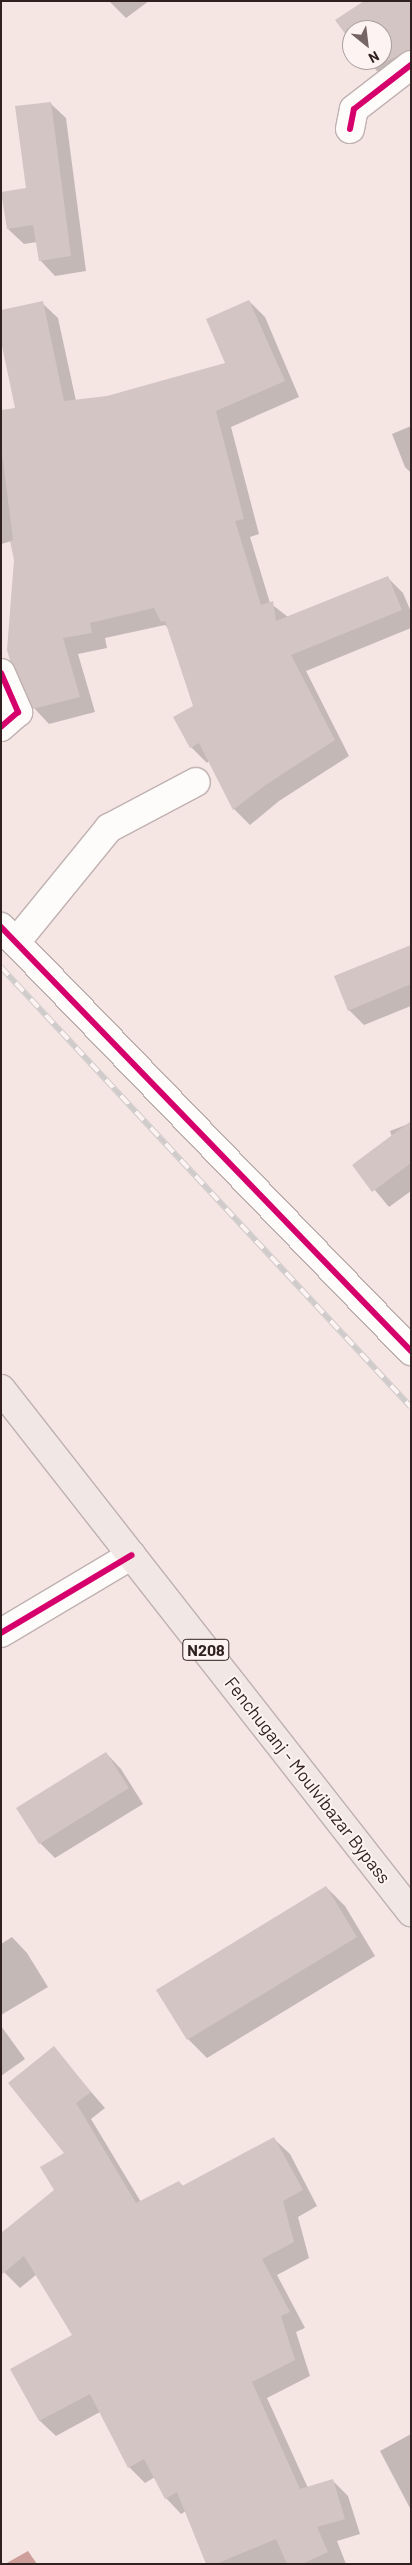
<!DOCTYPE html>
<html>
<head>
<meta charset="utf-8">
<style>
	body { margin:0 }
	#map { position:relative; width:412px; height:2565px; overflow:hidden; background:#f5e6e4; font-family:Barlow,sans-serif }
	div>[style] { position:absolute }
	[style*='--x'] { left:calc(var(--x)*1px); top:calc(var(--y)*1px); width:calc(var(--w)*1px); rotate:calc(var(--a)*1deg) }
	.water>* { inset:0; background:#ce9e9a }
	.shadow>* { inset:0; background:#0003 }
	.building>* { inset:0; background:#d3c5c3 }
	.roads { filter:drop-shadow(1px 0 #bfb1b0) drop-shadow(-1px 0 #bfb1b0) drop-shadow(0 1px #bfb1b0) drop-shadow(0 -1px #bfb1b0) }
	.minor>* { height:28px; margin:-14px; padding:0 14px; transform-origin:14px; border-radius:14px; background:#fefbfb }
	.trunk>* { height:28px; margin:-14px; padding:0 14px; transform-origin:14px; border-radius:14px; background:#f1e8e6 }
	.rail>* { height:5.5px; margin-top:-2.75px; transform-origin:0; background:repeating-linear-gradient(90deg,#fcf3f2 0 11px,#cfcbca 0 22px); box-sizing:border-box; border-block:1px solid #cfcbca }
	.cycleway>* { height:6px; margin:-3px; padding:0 3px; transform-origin:3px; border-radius:3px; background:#d6006c }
	span { translate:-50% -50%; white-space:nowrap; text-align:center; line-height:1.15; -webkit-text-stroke:4px #fcf3f2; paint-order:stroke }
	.shield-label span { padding:1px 4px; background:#fcf3f2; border:1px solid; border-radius:4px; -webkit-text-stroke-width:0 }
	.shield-label { font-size:16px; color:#30201f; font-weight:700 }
	.street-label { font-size:18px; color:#30201f }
	.frame { position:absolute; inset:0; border:2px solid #30201f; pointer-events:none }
	.north { position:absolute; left:342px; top:20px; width:50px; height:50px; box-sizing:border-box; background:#fcf3f2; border:1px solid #aa9f9e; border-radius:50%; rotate:151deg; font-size:14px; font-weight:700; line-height:20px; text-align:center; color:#30201f }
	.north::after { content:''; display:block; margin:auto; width:18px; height:22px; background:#756564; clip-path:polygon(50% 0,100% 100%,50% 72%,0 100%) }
</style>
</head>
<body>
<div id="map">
	<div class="water">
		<div style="clip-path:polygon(28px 2551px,37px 2564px,5px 2564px)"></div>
	</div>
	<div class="shadow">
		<div style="clip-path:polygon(109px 1px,149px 1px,126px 18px)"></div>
		<div style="clip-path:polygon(411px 4px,411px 72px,388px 83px,367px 60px,382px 60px,382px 30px,352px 30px,352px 41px,337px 21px)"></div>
		<div style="clip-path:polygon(50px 103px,66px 118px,86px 271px,55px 276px,40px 260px,37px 242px,24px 244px,8px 229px,27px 189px)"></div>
		<div style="clip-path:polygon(249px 301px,265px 317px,299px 397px,231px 427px,259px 534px,250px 537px,270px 603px,288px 617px,387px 577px,403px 593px,411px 612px,411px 628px,306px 671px,349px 756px,279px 801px,250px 825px,234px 809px,209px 761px,207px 763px,191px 747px,174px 717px,194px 706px,169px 629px,165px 625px,105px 638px,107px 648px,78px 654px,95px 712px,49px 724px,34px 708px,12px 541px,1px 544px,1px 442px,17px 409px,42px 303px,58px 318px,76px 401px,107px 397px,227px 364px)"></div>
		<div style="clip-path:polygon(411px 426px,411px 473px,405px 467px,392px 434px)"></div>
		<div style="clip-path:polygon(411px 946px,411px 1006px,364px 1025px,349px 1010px)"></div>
		<div style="clip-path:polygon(411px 1123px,411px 1191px,389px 1207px,354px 1165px,392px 1137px,390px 1131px)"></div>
		<div style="clip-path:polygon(106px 1753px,121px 1769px,143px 1804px,55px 1858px,40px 1843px)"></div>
		<div style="clip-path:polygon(326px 1887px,345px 1906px,375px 1956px,207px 2058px,188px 2039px,158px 1990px)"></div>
		<div style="clip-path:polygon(12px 1937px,27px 1953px,48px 1987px,1px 2015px,1px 1944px)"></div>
		<div style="clip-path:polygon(1px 2026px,25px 2059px,1px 2076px)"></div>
		<div style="clip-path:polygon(53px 2048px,105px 2108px,91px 2119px,141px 2202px,179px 2182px,184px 2187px,274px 2139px,290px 2154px,317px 2206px,298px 2217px,309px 2258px,277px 2275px,305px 2328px,296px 2332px,310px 2376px,267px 2398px,308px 2488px,332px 2480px,348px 2496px,360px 2534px,337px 2541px,346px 2564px,207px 2564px,186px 2511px,181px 2514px,166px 2498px,155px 2477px,145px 2483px,129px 2467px,100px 2412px,56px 2436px,40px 2421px,12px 2369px,74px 2335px,37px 2274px,20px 2288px,1px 2269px,55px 2190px,66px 2153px)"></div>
		<div style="clip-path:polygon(411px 2434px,411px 2510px,380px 2451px)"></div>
	</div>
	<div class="building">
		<div style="clip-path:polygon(364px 1px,411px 1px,411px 50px,371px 68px,365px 60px,382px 60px,382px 30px,352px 30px,352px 43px,335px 20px)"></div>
		<div style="clip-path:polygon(51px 102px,71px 256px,39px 261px,33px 225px,7px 229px,1px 192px,26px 188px,15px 106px)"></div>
		<div style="clip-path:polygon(249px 300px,285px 381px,216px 411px,244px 519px,235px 521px,261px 605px,273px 601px,276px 621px,388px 576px,402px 610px,291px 655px,335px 740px,264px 786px,233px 810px,199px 743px,190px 748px,173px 717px,193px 706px,165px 621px,161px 622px,154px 608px,90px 623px,92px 633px,63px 638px,80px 697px,33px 709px,10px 660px,7px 650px,14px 560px,10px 541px,13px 540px,1px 445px,1px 410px,15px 408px,1px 341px,1px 310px,43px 301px,64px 401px,107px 396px,225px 363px,206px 319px)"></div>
		<div style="clip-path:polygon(411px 945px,411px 984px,348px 1011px,334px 976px)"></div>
		<div style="clip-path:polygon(411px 1121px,411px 1163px,372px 1192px,352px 1165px)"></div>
		<div style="clip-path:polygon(106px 1752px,129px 1788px,39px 1844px,16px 1808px)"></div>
		<div style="clip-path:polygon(326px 1886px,357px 1937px,187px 2040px,156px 1990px)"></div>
		<div style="clip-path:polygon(54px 2046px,91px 2092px,76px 2103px,136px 2203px,179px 2181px,182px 2186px,274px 2137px,303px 2190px,283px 2201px,294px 2242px,262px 2259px,290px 2312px,281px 2316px,295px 2360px,252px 2382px,300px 2489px,333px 2479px,345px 2519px,317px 2527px,328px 2552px,302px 2564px,287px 2564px,276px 2539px,216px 2564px,206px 2564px,177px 2492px,165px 2499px,144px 2459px,128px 2468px,90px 2394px,39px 2421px,10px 2369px,72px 2335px,24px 2256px,1px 2275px,1px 2233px,54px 2190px,40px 2167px,64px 2153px,8px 2083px)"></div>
	</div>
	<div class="roads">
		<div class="minor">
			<div style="--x:350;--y:129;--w:20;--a:-79"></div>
			<div style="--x:354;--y:109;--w:72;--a:-37.7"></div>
			<div style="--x:1;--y:673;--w:43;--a:66.4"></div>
			<div style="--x:18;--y:712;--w:23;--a:139"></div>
			<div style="--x:1;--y:927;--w:590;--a:45.96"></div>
			<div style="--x:16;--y:942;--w:147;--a:-50.8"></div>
			<div style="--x:109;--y:828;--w:98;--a:-27.9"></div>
			<div style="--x:1;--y:1633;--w:152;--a:-30.8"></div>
		</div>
		<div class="trunk">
			<div style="--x:1;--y:1389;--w:665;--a:51.91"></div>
		</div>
	</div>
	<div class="rail">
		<div style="--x:1;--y:967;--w:601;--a:47.02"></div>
	</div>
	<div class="cycleway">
		<div style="--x:350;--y:129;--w:20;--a:-79"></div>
		<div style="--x:354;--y:109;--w:72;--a:-37.7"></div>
		<div style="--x:1;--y:673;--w:43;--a:66.4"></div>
		<div style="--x:18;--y:712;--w:23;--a:139"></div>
		<div style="--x:1;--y:927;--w:590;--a:45.96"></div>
		<div style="--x:1;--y:1633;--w:152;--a:-30.8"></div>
	</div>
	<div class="shield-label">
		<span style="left:206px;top:1650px">N208</span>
	</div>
	<div class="street-label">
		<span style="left:308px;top:1780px;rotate:52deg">Fenchuganj - Moulvibazar Bypass</span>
	</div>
	<div class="frame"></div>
	<div class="north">N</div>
</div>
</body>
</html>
